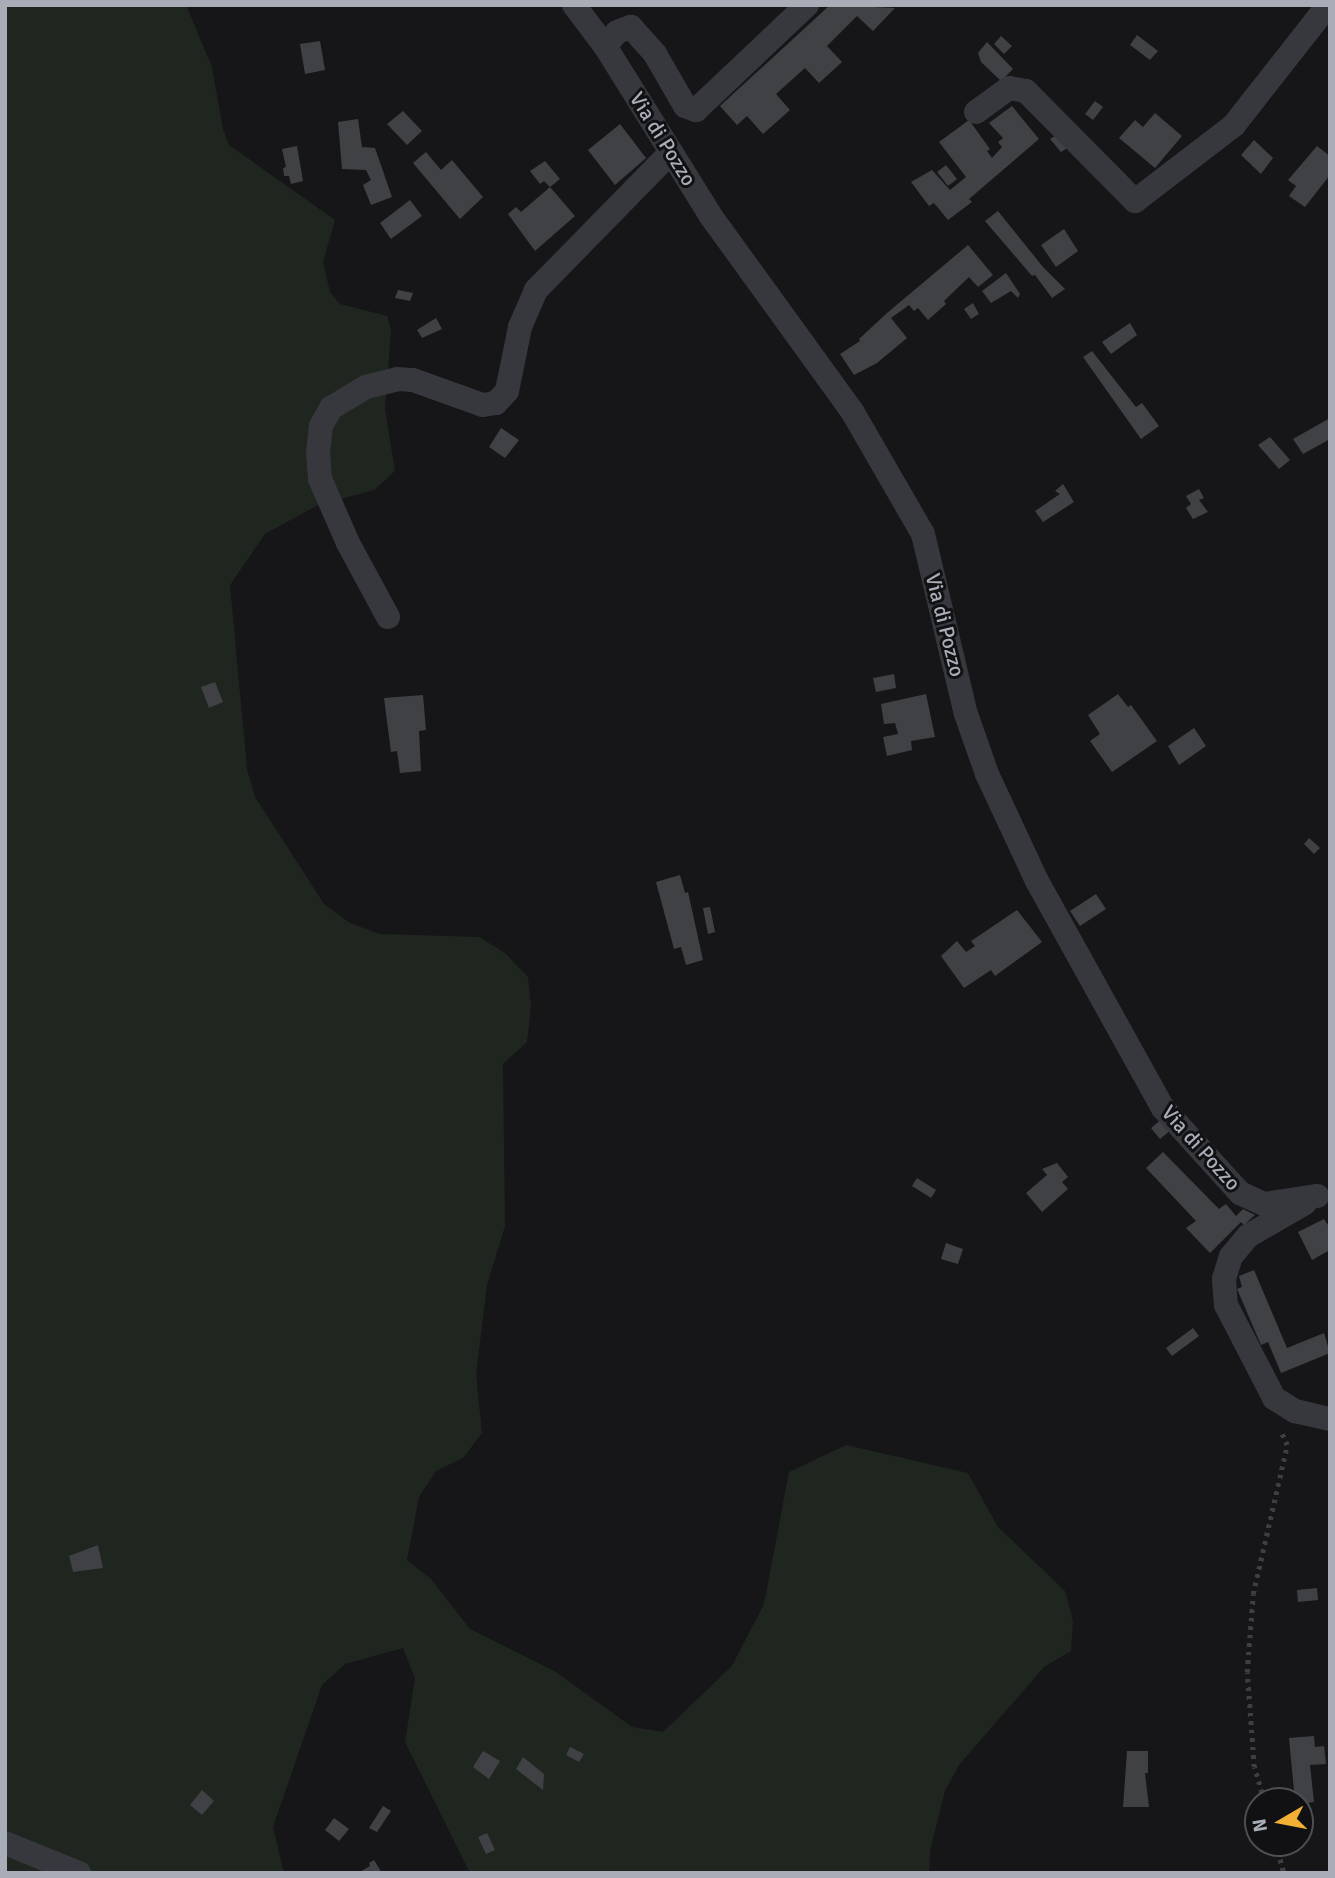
<!DOCTYPE html>
<html>
<head>
<meta charset="utf-8">
<style>
	body { margin:0 }
	#map { position:relative; width:1335px; height:1878px; overflow:hidden; background:#161618; font-family:Signika,sans-serif }
	div>[style] { position:absolute }
	[style*='--x'] { left:calc(var(--x)*1px); top:calc(var(--y)*1px); width:calc(var(--w)*1px); rotate:calc(var(--a)*1deg) }
	.green>* { inset:0; background:#1e261f }
	.building>* { inset:0; background:#404145 }
	.path>* { height:4.5px; margin-top:-2.25px; transform-origin:0; background:repeating-linear-gradient(90deg,#3d3f44 0 3.5px,transparent 0 8.5px) }
	.street>* { height:24px; margin:-12px; padding:0 12px; transform-origin:12px; border-radius:12px; background:#37383d }
	span { translate:-50% -50%; white-space:nowrap; text-align:center; line-height:1.15; -webkit-text-stroke:6px #111113; paint-order:stroke }
	.street-label { font-size:21px; color:#a8adb8 }
	.frame { position:absolute; inset:0; border:7px solid #a8adb8; pointer-events:none }
	.north { position:absolute; left:1244px; top:1787px; width:70px; height:70px; box-sizing:border-box; background:#111113; border:2px solid #4d4f55; border-radius:50%; rotate:260deg; font-size:19px; font-weight:700; line-height:28px; text-align:center; color:#a8adb8 }
	.north::after { content:''; display:block; margin:auto; width:24px; height:32px; background:#f2b134; clip-path:polygon(50% 0,100% 100%,50% 72%,0 100%) }
</style>
</head>
<body>
<div id="map">
	<div class="green">
		<div style="clip-path:polygon(5px 5px,186px 5px,212px 67px,223px 129px,229px 145px,335px 220px,323px 262px,330px 292px,340px 304px,387px 316px,391px 330px,385px 409px,395px 471px,374px 490px,318px 505px,265px 534px,230px 585px,247px 769px,255px 797px,324px 904px,350px 923px,380px 934px,479px 937px,505px 953px,528px 977px,531px 1007px,527px 1042px,503px 1064px,505px 1226px,487px 1285px,476px 1374px,482px 1433px,463px 1458px,436px 1471px,419px 1497px,407px 1560px,431px 1579px,470px 1629px,556px 1672px,632px 1727px,663px 1732px,732px 1666px,764px 1604px,789px 1472px,846px 1445px,968px 1473px,998px 1527px,1065px 1591px,1073px 1621px,1071px 1651px,1044px 1667px,959px 1765px,945px 1791px,930px 1851px,929px 1873px,470px 1873px,405px 1742px,415px 1678px,403px 1648px,345px 1664px,322px 1685px,273px 1827px,284px 1873px,5px 1873px)"></div>
	</div>
	<div class="building">
		<div style="clip-path:polygon(830px 5px,895px 8px,873px 31px,857px 16px,827px 46px,842px 62px,819px 83px,805px 68px,776px 94px,790px 110px,763px 134px,747px 116px,737px 125px,720px 106px)"></div>
		<div style="clip-path:polygon(1137px 35px,1158px 51px,1150px 60px,1130px 45px)"></div>
		<div style="clip-path:polygon(1001px 36px,1012px 46px,1004px 54px,994px 44px)"></div>
		<div style="clip-path:polygon(320px 41px,325px 70px,305px 74px,300px 44px)"></div>
		<div style="clip-path:polygon(987px 42px,1013px 69px,1001px 81px,981px 62px,978px 53px)"></div>
		<div style="clip-path:polygon(1095px 101px,1103px 107px,1093px 120px,1085px 114px)"></div>
		<div style="clip-path:polygon(1012px 106px,1039px 139px,969px 199px,972px 202px,948px 220px,934px 203px,929px 206px,911px 182px,932px 170px,950px 190px,966px 177px,939px 142px,969px 120px,990px 149px,987px 151px,992px 158px,1002px 147px,998px 142px,1003px 138px,989px 123px)"></div>
		<div style="clip-path:polygon(403px 111px,422px 131px,407px 145px,387px 124px)"></div>
		<div style="clip-path:polygon(1155px 113px,1182px 136px,1155px 168px,1119px 138px,1135px 120px,1143px 127px)"></div>
		<div style="clip-path:polygon(358px 119px,362px 147px,375px 148px,392px 197px,371px 205px,363px 185px,371px 180px,366px 170px,342px 169px,338px 122px)"></div>
		<div style="clip-path:polygon(620px 124px,646px 158px,615px 185px,588px 150px)"></div>
		<div style="clip-path:polygon(1063px 131px,1072px 145px,1061px 152px,1050px 139px)"></div>
		<div style="clip-path:polygon(1254px 140px,1273px 158px,1261px 174px,1241px 155px)"></div>
		<div style="clip-path:polygon(297px 146px,303px 181px,291px 184px,289px 176px,284px 176px,283px 168px,286px 167px,282px 149px)"></div>
		<div style="clip-path:polygon(1317px 146px,1330px 156px,1330px 175px,1305px 207px,1289px 196px,1296px 186px,1288px 180px)"></div>
		<div style="clip-path:polygon(426px 152px,441px 170px,452px 160px,483px 197px,460px 219px,413px 163px)"></div>
		<div style="clip-path:polygon(545px 161px,560px 179px,550px 187px,544px 181px,540px 184px,530px 171px)"></div>
		<div style="clip-path:polygon(946px 165px,957px 179px,948px 186px,937px 172px)"></div>
		<div style="clip-path:polygon(550px 187px,575px 216px,535px 251px,508px 214px,516px 207px,521px 212px)"></div>
		<div style="clip-path:polygon(410px 200px,422px 216px,391px 239px,380px 223px)"></div>
		<div style="clip-path:polygon(998px 211px,1043px 267px,1065px 289px,1052px 298px,1035px 275px,1032px 276px,985px 221px)"></div>
		<div style="clip-path:polygon(1064px 229px,1078px 251px,1056px 267px,1041px 245px)"></div>
		<div style="clip-path:polygon(968px 245px,993px 275px,978px 287px,969px 277px,944px 301px,946px 304px,928px 320px,918px 308px,914px 311px,909px 305px,891px 318px,907px 338px,877px 363px,854px 375px,840px 354px,860px 341px,859px 339px,887px 313px)"></div>
		<div style="clip-path:polygon(1006px 273px,1020px 294px,1018px 298px,1011px 291px,991px 303px,982px 291px)"></div>
		<div style="clip-path:polygon(398px 290px,413px 293px,410px 301px,395px 298px)"></div>
		<div style="clip-path:polygon(973px 303px,979px 314px,971px 319px,964px 309px)"></div>
		<div style="clip-path:polygon(436px 318px,442px 329px,422px 338px,417px 330px)"></div>
		<div style="clip-path:polygon(1130px 323px,1137px 335px,1111px 354px,1102px 342px)"></div>
		<div style="clip-path:polygon(1092px 351px,1136px 407px,1142px 403px,1159px 426px,1141px 439px,1083px 357px)"></div>
		<div style="clip-path:polygon(1330px 418px,1330px 439px,1303px 454px,1293px 439px)"></div>
		<div style="clip-path:polygon(501px 428px,519px 440px,505px 458px,489px 447px)"></div>
		<div style="clip-path:polygon(1270px 437px,1290px 460px,1279px 469px,1258px 445px)"></div>
		<div style="clip-path:polygon(1063px 484px,1074px 502px,1043px 522px,1035px 511px,1060px 494px,1055px 491px)"></div>
		<div style="clip-path:polygon(1199px 489px,1204px 498px,1199px 500px,1208px 512px,1193px 519px,1186px 508px,1191px 504px,1186px 496px)"></div>
		<div style="clip-path:polygon(894px 674px,896px 688px,876px 692px,873px 678px)"></div>
		<div style="clip-path:polygon(215px 682px,223px 702px,209px 708px,201px 687px)"></div>
		<div style="clip-path:polygon(926px 694px,935px 737px,911px 741px,912px 750px,887px 756px,883px 737px,898px 734px,895px 723px,884px 724px,881px 704px)"></div>
		<div style="clip-path:polygon(1118px 694px,1128px 707px,1131px 705px,1157px 741px,1112px 772px,1090px 741px,1100px 734px,1088px 715px)"></div>
		<div style="clip-path:polygon(423px 695px,426px 730px,419px 731px,421px 771px,400px 773px,397px 751px,391px 752px,384px 698px)"></div>
		<div style="clip-path:polygon(1194px 728px,1206px 746px,1179px 765px,1168px 746px)"></div>
		<div style="clip-path:polygon(1309px 838px,1320px 848px,1314px 854px,1304px 844px)"></div>
		<div style="clip-path:polygon(680px 875px,685px 893px,688px 892px,703px 960px,686px 965px,681px 947px,674px 949px,656px 882px)"></div>
		<div style="clip-path:polygon(1096px 894px,1106px 909px,1080px 926px,1070px 911px)"></div>
		<div style="clip-path:polygon(710px 907px,715px 932px,708px 934px,703px 908px)"></div>
		<div style="clip-path:polygon(1017px 910px,1042px 942px,995px 976px,991px 970px,964px 988px,941px 956px,957px 941px,966px 952px,975px 946px,971px 941px)"></div>
		<div style="clip-path:polygon(1163px 1118px,1172px 1129px,1160px 1139px,1151px 1128px)"></div>
		<div style="clip-path:polygon(1163px 1152px,1219px 1209px,1226px 1204px,1236px 1216px,1243px 1209px,1255px 1215px,1244px 1225px,1241px 1222px,1210px 1253px,1186px 1228px,1196px 1221px,1146px 1168px)"></div>
		<div style="clip-path:polygon(1057px 1163px,1068px 1177px,1062px 1182px,1068px 1189px,1042px 1212px,1026px 1193px,1047px 1175px,1042px 1169px)"></div>
		<div style="clip-path:polygon(917px 1178px,936px 1190px,931px 1198px,912px 1186px)"></div>
		<div style="clip-path:polygon(1324px 1219px,1330px 1228px,1330px 1250px,1312px 1260px,1298px 1232px)"></div>
		<div style="clip-path:polygon(946px 1243px,963px 1249px,958px 1264px,941px 1259px)"></div>
		<div style="clip-path:polygon(1254px 1270px,1287px 1348px,1324px 1333px,1330px 1353px,1281px 1373px,1268px 1342px,1261px 1345px,1237px 1289px,1242px 1287px,1239px 1276px)"></div>
		<div style="clip-path:polygon(1193px 1328px,1199px 1336px,1172px 1356px,1166px 1348px)"></div>
		<div style="clip-path:polygon(98px 1545px,103px 1568px,73px 1572px,69px 1556px)"></div>
		<div style="clip-path:polygon(1317px 1588px,1318px 1600px,1298px 1602px,1297px 1590px)"></div>
		<div style="clip-path:polygon(1314px 1736px,1315px 1747px,1324px 1746px,1326px 1764px,1310px 1765px,1314px 1802px,1300px 1804px,1295px 1801px,1289px 1738px)"></div>
		<div style="clip-path:polygon(570px 1747px,584px 1754px,579px 1762px,566px 1755px)"></div>
		<div style="clip-path:polygon(483px 1751px,500px 1761px,489px 1779px,473px 1767px)"></div>
		<div style="clip-path:polygon(1127px 1751px,1148px 1751px,1148px 1773px,1145px 1773px,1149px 1807px,1123px 1807px)"></div>
		<div style="clip-path:polygon(523px 1757px,544px 1774px,543px 1790px,516px 1769px)"></div>
		<div style="clip-path:polygon(202px 1790px,214px 1801px,202px 1815px,190px 1805px)"></div>
		<div style="clip-path:polygon(383px 1806px,391px 1811px,377px 1832px,369px 1828px)"></div>
		<div style="clip-path:polygon(334px 1818px,349px 1829px,339px 1841px,325px 1830px)"></div>
		<div style="clip-path:polygon(487px 1833px,495px 1850px,486px 1854px,478px 1837px)"></div>
		<div style="clip-path:polygon(374px 1860px,382px 1873px,358px 1873px,370px 1866px,369px 1863px)"></div>
	</div>
	<div class="path">
		<div style="--x:1264;--y:1801;--w:35;--a:-106"></div>
		<div style="--x:1254;--y:1767;--w:95;--a:-94.2"></div>
		<div style="--x:1247;--y:1672;--w:78;--a:-85.6"></div>
		<div style="--x:1253;--y:1594;--w:153;--a:-77.1"></div>
		<div style="--x:1287;--y:1445;--w:17;--a:-115"></div>
		<div style="--x:1276;--y:1843;--w:31;--a:75"></div>
	</div>
	<div class="street">
		<div style="--x:574;--y:5;--w:51;--a:52.9"></div>
		<div style="--x:605;--y:46;--w:199;--a:58.1"></div>
		<div style="--x:710;--y:215;--w:242;--a:54.1"></div>
		<div style="--x:852;--y:411;--w:142;--a:60"></div>
		<div style="--x:923;--y:534;--w:185;--a:76.6"></div>
		<div style="--x:966;--y:714;--w:64;--a:70.7"></div>
		<div style="--x:987;--y:774;--w:118;--a:65"></div>
		<div style="--x:1037;--y:881;--w:260;--a:61"></div>
		<div style="--x:1163;--y:1108;--w:115;--a:47.8"></div>
		<div style="--x:1240;--y:1193;--w:26;--a:25"></div>
		<div style="--x:1264;--y:1204;--w:54;--a:-8.6"></div>
		<div style="--x:605;--y:46;--w:18;--a:-49"></div>
		<div style="--x:617;--y:32;--w:15;--a:-20"></div>
		<div style="--x:631;--y:27;--w:36;--a:48"></div>
		<div style="--x:655;--y:54;--w:60;--a:60"></div>
		<div style="--x:685;--y:106;--w:12;--a:20"></div>
		<div style="--x:696;--y:110;--w:153;--a:-43.4"></div>
		<div style="--x:976;--y:112;--w:41;--a:-36"></div>
		<div style="--x:1009;--y:88;--w:17;--a:10"></div>
		<div style="--x:1026;--y:91;--w:155;--a:45.3"></div>
		<div style="--x:1135;--y:201;--w:125;--a:-37.5"></div>
		<div style="--x:1234;--y:125;--w:152;--a:-51.9"></div>
		<div style="--x:388;--y:617;--w:84;--a:-118.4"></div>
		<div style="--x:348;--y:543;--w:70;--a:-113.6"></div>
		<div style="--x:320;--y:479;--w:26;--a:-94"></div>
		<div style="--x:318;--y:453;--w:27;--a:-84"></div>
		<div style="--x:321;--y:426;--w:21;--a:-61"></div>
		<div style="--x:331;--y:408;--w:41;--a:-31"></div>
		<div style="--x:366;--y:387;--w:32;--a:-14"></div>
		<div style="--x:397;--y:379;--w:16;--a:4"></div>
		<div style="--x:413;--y:380;--w:74;--a:19.7"></div>
		<div style="--x:483;--y:405;--w:13;--a:-9"></div>
		<div style="--x:496;--y:403;--w:16;--a:-47"></div>
		<div style="--x:507;--y:391;--w:65;--a:-78.5"></div>
		<div style="--x:520;--y:327;--w:40;--a:-66.6"></div>
		<div style="--x:536;--y:290;--w:193;--a:-45.6"></div>
		<div style="--x:1305;--y:1203;--w:66;--a:149.9"></div>
		<div style="--x:1248;--y:1236;--w:26;--a:130"></div>
		<div style="--x:1231;--y:1256;--w:24;--a:107"></div>
		<div style="--x:1224;--y:1279;--w:26;--a:86"></div>
		<div style="--x:1226;--y:1305;--w:105;--a:62.7"></div>
		<div style="--x:1274;--y:1398;--w:25;--a:32"></div>
		<div style="--x:1295;--y:1411;--w:36;--a:13"></div>
		<div style="--x:5;--y:1843;--w:80;--a:22.1"></div>
	</div>
	<div class="street-label">
		<span style="left:663px;top:139px;rotate:58deg">Via di Pozzo</span>
		<span style="left:945px;top:625px;rotate:76deg">Via di Pozzo</span>
		<span style="left:1201px;top:1148px;rotate:48deg">Via di Pozzo</span>
	</div>
	<div class="frame"></div>
	<div class="north">N</div>
</div>
</body>
</html>
